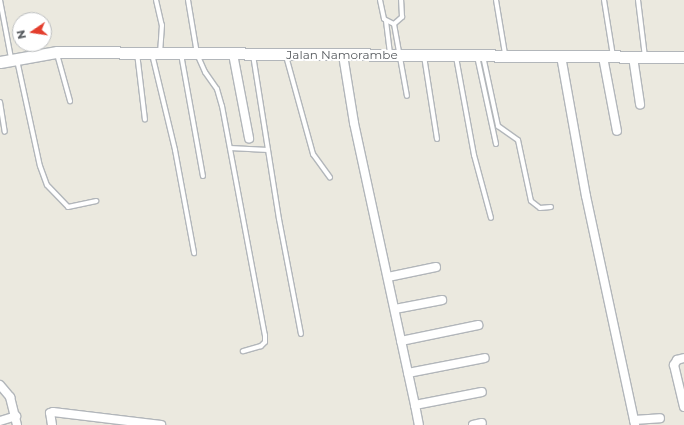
<!DOCTYPE html>
<html>
<head>
<meta charset="utf-8">
<style>
	body { margin:0 }
	#map { position:relative; width:684px; height:425px; overflow:hidden; background:#ebe9df; font-family:Montserrat,sans-serif }
	div>[style] { position:absolute }
	[style*='--x'] { left:calc(var(--x)*1px); top:calc(var(--y)*1px); width:calc(var(--w)*1px); rotate:calc(var(--a)*1deg) }
	.roads { filter:drop-shadow(1px 0 #b2b6ba) drop-shadow(-1px 0 #b2b6ba) drop-shadow(0 1px #b2b6ba) drop-shadow(0 -1px #b2b6ba) }
	.lane>* { height:4px; margin:-2px; padding:0 2px; transform-origin:2px; border-radius:2px; background:#fff }
	.street>* { height:8px; margin:-4px; padding:0 4px; transform-origin:4px; border-radius:4px; background:#fff }
	.secondary>* { height:11px; margin:-5.5px; padding:0 5.5px; transform-origin:5.5px; border-radius:5.5px; background:#fff }
	span { translate:-50% -50%; white-space:nowrap; text-align:center; line-height:1.15; -webkit-text-stroke:4px #fff; paint-order:stroke }
	.street-label { font-size:12px; color:#585c60 }
	.north { position:absolute; left:12px; top:12px; width:40px; height:40px; box-sizing:border-box; background:#fff; border:1px solid #bcbebf; border-radius:50%; rotate:257deg; font-size:11px; font-weight:700; line-height:16px; text-align:center; color:#585c60 }
	.north::after { content:''; display:block; margin:auto; width:14px; height:18px; background:#e33e2d; clip-path:polygon(50% 0,100% 100%,50% 72%,0 100%) }
</style>
</head>
<body>
<div id="map">
	<div class="roads">
		<div class="lane">
			<div style="--x:0;--y:0;--w:59;--a:79.3"></div>
			<div style="--x:156;--y:0;--w:26;--a:77"></div>
			<div style="--x:162;--y:25;--w:27;--a:94"></div>
			<div style="--x:188;--y:0;--w:55;--a:80.5"></div>
			<div style="--x:197;--y:54;--w:20;--a:66"></div>
			<div style="--x:205;--y:72;--w:21;--a:55"></div>
			<div style="--x:217;--y:89;--w:18;--a:74"></div>
			<div style="--x:222;--y:106;--w:233;--a:79.4"></div>
			<div style="--x:265;--y:335;--w:7;--a:90"></div>
			<div style="--x:265;--y:342;--w:6;--a:135"></div>
			<div style="--x:261;--y:346;--w:19;--a:164"></div>
			<div style="--x:380;--y:0;--w:19;--a:78"></div>
			<div style="--x:384;--y:19;--w:11;--a:27"></div>
			<div style="--x:394;--y:24;--w:73;--a:79.8"></div>
			<div style="--x:496;--y:0;--w:55;--a:80.5"></div>
			<div style="--x:604;--y:0;--w:57;--a:80.9"></div>
			<div style="--x:638;--y:0;--w:57;--a:83"></div>
			<div style="--x:386;--y:21;--w:32;--a:83"></div>
			<div style="--x:394;--y:24;--w:11;--a:-41"></div>
			<div style="--x:402;--y:17;--w:17;--a:-93"></div>
			<div style="--x:137;--y:53;--w:67;--a:83.2"></div>
			<div style="--x:57;--y:54;--w:49;--a:74.5"></div>
			<div style="--x:152;--y:54;--w:99;--a:76.5"></div>
			<div style="--x:175;--y:150;--w:105;--a:79.5"></div>
			<div style="--x:181;--y:54;--w:124;--a:79.8"></div>
			<div style="--x:253;--y:55;--w:166;--a:81"></div>
			<div style="--x:279;--y:219;--w:117;--a:79.2"></div>
			<div style="--x:286;--y:56;--w:102;--a:74.6"></div>
			<div style="--x:313;--y:154;--w:29;--a:54"></div>
			<div style="--x:424;--y:56;--w:84;--a:81.1"></div>
			<div style="--x:477;--y:56;--w:90;--a:77.8"></div>
			<div style="--x:483;--y:56;--w:72;--a:77.9"></div>
			<div style="--x:498;--y:126;--w:24;--a:35"></div>
			<div style="--x:518;--y:140;--w:62;--a:78"></div>
			<div style="--x:531;--y:201;--w:11;--a:38"></div>
			<div style="--x:540;--y:208;--w:11;--a:-5"></div>
			<div style="--x:456;--y:57;--w:100;--a:79.6"></div>
			<div style="--x:474;--y:155;--w:65;--a:74.9"></div>
			<div style="--x:17;--y:60;--w:108;--a:77.8"></div>
			<div style="--x:40;--y:166;--w:20;--a:70"></div>
			<div style="--x:47;--y:185;--w:30;--a:46"></div>
			<div style="--x:68;--y:207;--w:29;--a:-12"></div>
			<div style="--x:0;--y:102;--w:30;--a:81"></div>
			<div style="--x:230;--y:148;--w:38;--a:3"></div>
		</div>
		<div class="street">
			<div style="--x:233;--y:54;--w:86;--a:79.2"></div>
			<div style="--x:343;--y:55;--w:69;--a:80.8"></div>
			<div style="--x:354;--y:123;--w:289;--a:77.8"></div>
			<div style="--x:415;--y:405;--w:68;--a:-11"></div>
			<div style="--x:561;--y:56;--w:142;--a:79.9"></div>
			<div style="--x:586;--y:196;--w:234;--a:77.9"></div>
			<div style="--x:603;--y:57;--w:75;--a:79.3"></div>
			<div style="--x:633;--y:57;--w:48;--a:81.5"></div>
			<div style="--x:388;--y:277;--w:49;--a:-11.8"></div>
			<div style="--x:395;--y:309;--w:48;--a:-10.8"></div>
			<div style="--x:401;--y:341;--w:79;--a:-11.7"></div>
			<div style="--x:684;--y:358;--w:7;--a:164"></div>
			<div style="--x:677;--y:360;--w:6;--a:121"></div>
			<div style="--x:674;--y:365;--w:43;--a:76.6"></div>
			<div style="--x:408;--y:373;--w:78;--a:-11"></div>
			<div style="--x:0;--y:385;--w:16;--a:50"></div>
			<div style="--x:10;--y:397;--w:29;--a:76"></div>
			<div style="--x:415;--y:405;--w:20;--a:79"></div>
			<div style="--x:634;--y:420;--w:26;--a:-4"></div>
			<div style="--x:0;--y:421;--w:17;--a:-17"></div>
			<div style="--x:52;--y:425;--w:12;--a:-99"></div>
			<div style="--x:50;--y:413;--w:3;--a:-18"></div>
			<div style="--x:53;--y:412;--w:109;--a:6.9"></div>
			<div style="--x:473;--y:425;--w:9;--a:-13"></div>
		</div>
		<div class="secondary">
			<div style="--x:0;--y:62;--w:58;--a:-10"></div>
			<div style="--x:57;--y:52;--w:627;--a:0.46"></div>
		</div>
	</div>
	<div class="street-label">
		<span style="left:342px;top:55px">Jalan Namorambe</span>
	</div>
	<div class="north">N</div>
</div>
</body>
</html>
